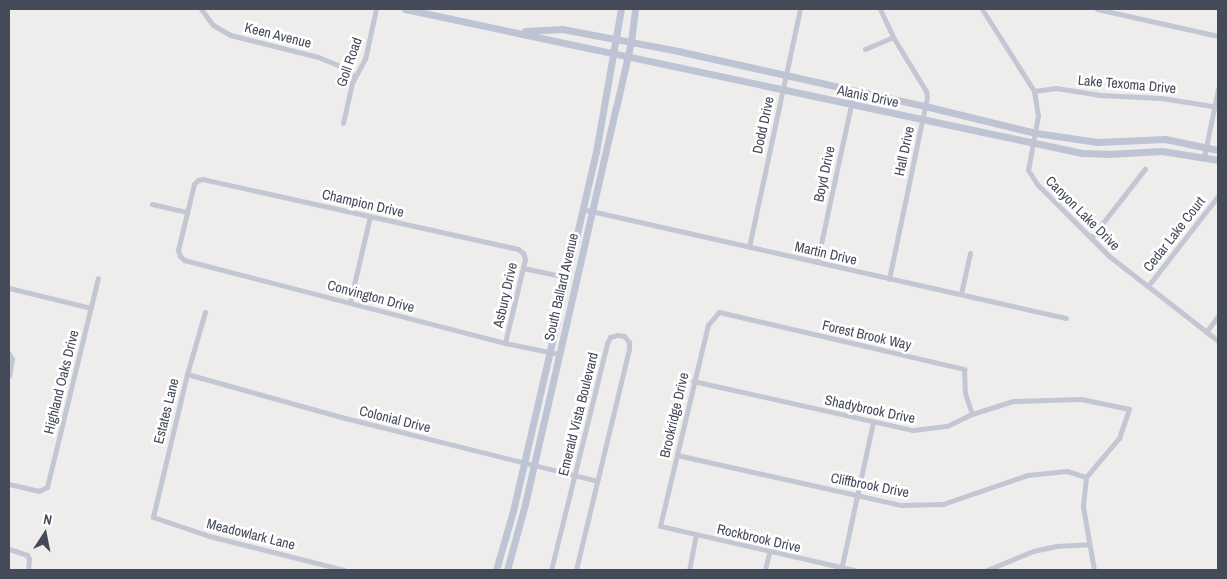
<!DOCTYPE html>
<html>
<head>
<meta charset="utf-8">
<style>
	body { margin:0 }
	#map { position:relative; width:1227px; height:579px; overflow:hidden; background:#efedec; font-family:"Archivo Narrow",sans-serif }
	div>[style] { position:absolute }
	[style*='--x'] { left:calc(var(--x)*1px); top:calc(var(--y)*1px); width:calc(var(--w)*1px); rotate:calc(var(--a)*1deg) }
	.minor>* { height:5px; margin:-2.5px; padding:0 2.5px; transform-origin:2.5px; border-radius:2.5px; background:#c3c7d3 }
	.secondary>* { height:7px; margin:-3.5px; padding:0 3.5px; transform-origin:3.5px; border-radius:3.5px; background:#bfc4d5 }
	span { translate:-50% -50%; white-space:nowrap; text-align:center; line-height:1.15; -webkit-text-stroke:5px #fff; paint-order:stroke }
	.street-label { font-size:14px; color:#454a59 }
	.frame { position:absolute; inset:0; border:10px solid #454a59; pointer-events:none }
	.north { position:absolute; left:20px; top:509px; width:50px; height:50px; -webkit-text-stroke:4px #fff; paint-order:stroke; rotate:11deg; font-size:14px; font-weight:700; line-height:20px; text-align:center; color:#454a59 }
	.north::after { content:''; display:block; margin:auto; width:18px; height:22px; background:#454a59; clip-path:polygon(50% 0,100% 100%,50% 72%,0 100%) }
</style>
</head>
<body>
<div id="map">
	<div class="minor">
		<div style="--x:201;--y:9;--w:20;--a:53"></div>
		<div style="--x:213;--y:25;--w:20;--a:30"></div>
		<div style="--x:230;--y:35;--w:91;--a:14"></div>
		<div style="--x:318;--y:57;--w:31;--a:22"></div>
		<div style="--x:347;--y:69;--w:11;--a:45"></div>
		<div style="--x:880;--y:9;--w:31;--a:65"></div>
		<div style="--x:893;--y:37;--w:63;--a:58.6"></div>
		<div style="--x:926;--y:91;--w:6;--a:81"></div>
		<div style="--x:927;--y:97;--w:186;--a:101.8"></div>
		<div style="--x:982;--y:9;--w:97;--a:57.6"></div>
		<div style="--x:1034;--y:91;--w:25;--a:81"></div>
		<div style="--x:1038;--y:116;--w:55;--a:100.5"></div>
		<div style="--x:1028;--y:170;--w:17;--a:57"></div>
		<div style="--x:1037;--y:184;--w:102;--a:45"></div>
		<div style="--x:1109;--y:256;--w:138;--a:37.9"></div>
		<div style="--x:1097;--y:9;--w:124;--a:12.6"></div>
		<div style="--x:865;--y:49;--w:30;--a:-23"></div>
		<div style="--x:1034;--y:91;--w:22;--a:-8"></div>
		<div style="--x:1056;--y:88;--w:45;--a:9"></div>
		<div style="--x:1100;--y:95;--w:61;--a:2.8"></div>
		<div style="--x:1161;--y:98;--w:58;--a:9"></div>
		<div style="--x:343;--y:123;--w:41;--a:-77.3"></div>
		<div style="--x:352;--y:83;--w:27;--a:-62"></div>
		<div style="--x:365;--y:59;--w:51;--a:-77.6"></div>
		<div style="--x:1204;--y:157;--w:69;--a:-78.4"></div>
		<div style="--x:152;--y:204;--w:35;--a:13"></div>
		<div style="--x:582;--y:209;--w:496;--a:12.7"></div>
		<div style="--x:1091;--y:238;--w:88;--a:-52"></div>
		<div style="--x:749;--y:247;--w:243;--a:-77.9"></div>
		<div style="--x:817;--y:262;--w:175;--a:-77.8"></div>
		<div style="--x:523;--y:268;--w:44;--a:11.8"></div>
		<div style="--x:1148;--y:286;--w:114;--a:-52.1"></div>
		<div style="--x:9;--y:288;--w:84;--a:13.7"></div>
		<div style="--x:961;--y:294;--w:42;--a:-77.6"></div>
		<div style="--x:350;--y:302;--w:88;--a:-76.9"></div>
		<div style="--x:205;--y:312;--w:65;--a:106.2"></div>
		<div style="--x:187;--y:374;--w:147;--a:103.4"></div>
		<div style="--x:153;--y:517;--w:59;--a:18.7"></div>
		<div style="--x:209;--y:536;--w:139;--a:14.1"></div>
		<div style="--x:1206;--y:332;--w:20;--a:-53"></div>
		<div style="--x:505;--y:343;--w:86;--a:-76.6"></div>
		<div style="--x:525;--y:259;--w:6;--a:-108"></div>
		<div style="--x:523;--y:253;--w:6;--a:-141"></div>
		<div style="--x:518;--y:249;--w:323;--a:-167.5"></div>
		<div style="--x:203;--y:179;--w:5;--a:169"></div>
		<div style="--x:198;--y:180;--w:6;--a:135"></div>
		<div style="--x:194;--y:184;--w:68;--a:103.6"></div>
		<div style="--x:178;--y:250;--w:6;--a:72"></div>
		<div style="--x:180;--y:256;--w:6;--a:45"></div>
		<div style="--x:184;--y:260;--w:332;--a:14.5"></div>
		<div style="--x:505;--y:343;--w:55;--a:11.5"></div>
		<div style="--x:9;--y:354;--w:6;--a:59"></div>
		<div style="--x:12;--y:359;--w:17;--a:100"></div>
		<div style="--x:187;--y:374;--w:160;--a:15.6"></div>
		<div style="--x:341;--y:417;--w:264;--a:14"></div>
		<div style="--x:693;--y:381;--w:225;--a:12.6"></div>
		<div style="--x:913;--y:430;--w:34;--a:-7"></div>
		<div style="--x:947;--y:426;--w:28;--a:-26"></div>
		<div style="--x:972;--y:414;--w:43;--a:-17.6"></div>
		<div style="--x:1013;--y:401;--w:68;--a:-1.7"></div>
		<div style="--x:1081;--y:399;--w:49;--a:11.8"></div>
		<div style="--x:1129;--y:409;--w:31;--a:109"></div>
		<div style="--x:1119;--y:438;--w:51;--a:130.2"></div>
		<div style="--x:1086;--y:477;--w:30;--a:96"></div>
		<div style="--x:1083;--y:507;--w:64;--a:80.1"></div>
		<div style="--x:677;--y:455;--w:230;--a:12.6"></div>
		<div style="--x:901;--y:505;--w:42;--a:-1.4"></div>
		<div style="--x:943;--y:504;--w:89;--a:-19"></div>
		<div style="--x:1027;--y:475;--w:40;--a:-5.7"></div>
		<div style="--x:1067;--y:471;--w:20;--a:18"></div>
		<div style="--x:9;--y:484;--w:31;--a:13"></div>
		<div style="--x:39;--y:491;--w:9;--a:-27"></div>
		<div style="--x:47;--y:487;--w:215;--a:-76.3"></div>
		<div style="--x:9;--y:549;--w:19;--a:18"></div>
		<div style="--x:27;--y:555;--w:4;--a:63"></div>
		<div style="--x:29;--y:559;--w:11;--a:95"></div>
		<div style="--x:551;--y:570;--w:234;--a:-76.1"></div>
		<div style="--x:607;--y:343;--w:7;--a:-63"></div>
		<div style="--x:610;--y:337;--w:7;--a:-16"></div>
		<div style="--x:617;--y:335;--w:7;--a:8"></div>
		<div style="--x:624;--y:336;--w:8;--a:50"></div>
		<div style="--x:629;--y:342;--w:7;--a:90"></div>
		<div style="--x:629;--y:349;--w:227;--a:103.5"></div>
		<div style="--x:689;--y:570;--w:36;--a:-79"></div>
		<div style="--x:765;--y:570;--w:18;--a:-77"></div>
		<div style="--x:841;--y:570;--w:151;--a:-77.8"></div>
		<div style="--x:854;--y:570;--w:199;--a:-167.2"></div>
		<div style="--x:660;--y:526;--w:207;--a:-76.6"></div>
		<div style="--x:708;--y:325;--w:17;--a:-50"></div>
		<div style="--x:719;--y:312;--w:252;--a:13.1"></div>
		<div style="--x:964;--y:369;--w:24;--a:88"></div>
		<div style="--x:965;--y:393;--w:22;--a:72"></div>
		<div style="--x:987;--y:570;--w:50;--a:-22.4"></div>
		<div style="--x:1033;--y:551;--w:24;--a:-12"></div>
		<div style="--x:1056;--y:546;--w:33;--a:-3"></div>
	</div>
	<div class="secondary">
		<div style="--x:405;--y:9;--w:692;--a:12.01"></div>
		<div style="--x:1082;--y:153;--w:25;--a:2"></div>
		<div style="--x:1107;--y:154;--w:55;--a:-3.1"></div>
		<div style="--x:1162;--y:151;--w:57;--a:9.1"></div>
		<div style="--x:525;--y:31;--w:37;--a:-3"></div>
		<div style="--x:562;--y:29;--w:118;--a:10.7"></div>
		<div style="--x:678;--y:51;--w:253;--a:12.6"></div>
		<div style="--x:925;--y:106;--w:114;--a:13.7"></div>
		<div style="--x:1036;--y:133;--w:62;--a:8.4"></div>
		<div style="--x:1097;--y:142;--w:68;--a:-2.5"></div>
		<div style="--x:1165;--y:139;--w:54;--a:11.7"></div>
		<div style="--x:496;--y:570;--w:61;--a:-73.9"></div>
		<div style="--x:513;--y:511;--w:368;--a:-77"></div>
		<div style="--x:596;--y:152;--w:145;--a:-80.1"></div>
		<div style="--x:507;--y:570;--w:68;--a:-74.7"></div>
		<div style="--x:525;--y:504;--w:406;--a:-77.1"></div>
		<div style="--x:616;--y:108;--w:68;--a:-77.2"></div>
		<div style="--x:631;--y:42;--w:33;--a:-83"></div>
	</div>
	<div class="street-label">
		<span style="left:278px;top:35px;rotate:14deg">Keen Avenue</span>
		<span style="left:349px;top:62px;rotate:-71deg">Goll Road</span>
		<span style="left:1127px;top:84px;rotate:5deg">Lake Texoma Drive</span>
		<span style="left:868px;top:96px;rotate:12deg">Alanis Drive</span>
		<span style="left:763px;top:125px;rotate:-78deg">Dodd Drive</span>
		<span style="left:904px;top:151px;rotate:-78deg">Hall Drive</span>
		<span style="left:824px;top:174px;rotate:-78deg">Boyd Drive</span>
		<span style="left:363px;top:203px;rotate:13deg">Champion Drive</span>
		<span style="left:1083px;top:213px;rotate:45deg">Canyon Lake Drive</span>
		<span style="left:1174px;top:234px;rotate:-52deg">Cedar Lake Court</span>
		<span style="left:826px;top:253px;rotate:13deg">Martin Drive</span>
		<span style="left:561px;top:287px;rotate:-77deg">South Ballard Avenue</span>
		<span style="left:505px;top:295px;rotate:-77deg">Asbury Drive</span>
		<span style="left:371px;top:296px;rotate:15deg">Convington Drive</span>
		<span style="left:867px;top:335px;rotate:13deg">Forest Brook Way</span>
		<span style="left:61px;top:382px;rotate:-76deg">Highland Oaks Drive</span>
		<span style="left:870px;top:409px;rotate:12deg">Shadybrook Drive</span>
		<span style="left:166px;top:411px;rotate:-76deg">Estates Lane</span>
		<span style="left:578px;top:414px;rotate:-76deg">Emerald Vista Boulevard</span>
		<span style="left:674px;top:415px;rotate:-77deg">Brookridge Drive</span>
		<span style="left:395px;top:419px;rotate:14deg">Colonial Drive</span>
		<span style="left:870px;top:485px;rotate:11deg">Cliffbrook Drive</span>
		<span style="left:251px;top:534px;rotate:14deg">Meadowlark Lane</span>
		<span style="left:759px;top:538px;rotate:13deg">Rockbrook Drive</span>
	</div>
	<div class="frame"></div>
	<div class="north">N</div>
</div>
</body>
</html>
